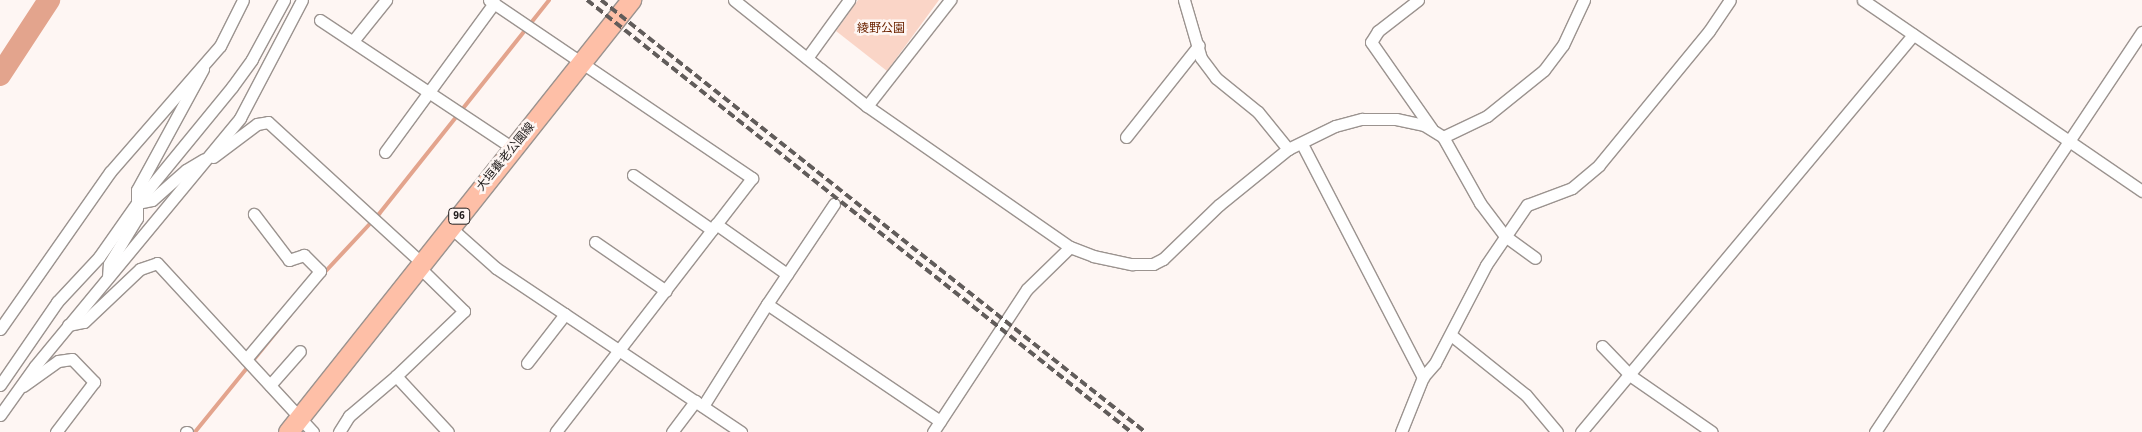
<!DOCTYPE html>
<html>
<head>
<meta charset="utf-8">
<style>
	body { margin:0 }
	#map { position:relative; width:2142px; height:432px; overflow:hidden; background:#fef6f3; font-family:"Source Sans 3","Noto Sans JP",sans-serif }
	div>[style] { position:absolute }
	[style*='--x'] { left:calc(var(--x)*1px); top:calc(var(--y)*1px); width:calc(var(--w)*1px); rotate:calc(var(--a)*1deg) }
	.green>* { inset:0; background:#fad5c7 }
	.stream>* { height:4px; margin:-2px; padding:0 2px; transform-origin:2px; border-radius:2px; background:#e3a48d }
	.river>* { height:22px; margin:-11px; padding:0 11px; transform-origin:11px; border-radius:11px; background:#e3a48d }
	.roads { filter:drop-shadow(1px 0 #9b938f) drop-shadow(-1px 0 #9b938f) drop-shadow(0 1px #9b938f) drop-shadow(0 -1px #9b938f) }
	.minor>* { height:11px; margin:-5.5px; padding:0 5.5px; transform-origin:5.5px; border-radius:5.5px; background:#fff }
	.primary>* { height:19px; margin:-9.5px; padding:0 9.5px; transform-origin:9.5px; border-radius:9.5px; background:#febfa7 }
	.rail>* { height:4px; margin-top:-2px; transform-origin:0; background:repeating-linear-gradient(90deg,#615c5a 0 8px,transparent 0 12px) }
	span { translate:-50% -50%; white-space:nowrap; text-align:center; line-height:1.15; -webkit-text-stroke:5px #fef6f3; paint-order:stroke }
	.shield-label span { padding:1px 4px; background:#fef6f3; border:1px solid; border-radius:4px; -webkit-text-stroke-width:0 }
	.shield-label { font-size:11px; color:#221e1d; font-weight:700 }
	.park-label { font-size:12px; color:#6b2300 }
	.street-label { font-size:12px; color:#221e1d }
</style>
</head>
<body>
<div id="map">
	<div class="green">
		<div style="clip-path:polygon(858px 0,939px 0,887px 71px,836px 31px)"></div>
	</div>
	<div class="stream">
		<div style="--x:324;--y:273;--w:81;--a:-47"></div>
		<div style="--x:379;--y:214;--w:273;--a:-51.5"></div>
		<div style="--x:195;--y:432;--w:151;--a:-50.9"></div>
	</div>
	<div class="river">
		<div style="--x:0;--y:75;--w:90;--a:-56.8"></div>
	</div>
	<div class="roads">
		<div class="minor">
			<div style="--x:489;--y:0;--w:318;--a:34.1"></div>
			<div style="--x:752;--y:178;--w:321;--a:127.7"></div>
			<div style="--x:734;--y:0;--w:170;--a:38.6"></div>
			<div style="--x:867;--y:106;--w:247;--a:34.8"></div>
			<div style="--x:1070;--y:247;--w:25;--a:21"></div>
			<div style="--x:1093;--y:256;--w:40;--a:12"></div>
			<div style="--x:1132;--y:264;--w:21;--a:0"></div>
			<div style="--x:1153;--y:264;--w:11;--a:-27"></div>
			<div style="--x:1163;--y:259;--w:78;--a:-44"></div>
			<div style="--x:1219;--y:205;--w:89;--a:-39.1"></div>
			<div style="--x:1288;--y:149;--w:52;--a:-26.1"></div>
			<div style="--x:1335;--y:126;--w:28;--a:-15"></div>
			<div style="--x:1362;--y:119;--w:34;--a:0"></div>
			<div style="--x:1396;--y:119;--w:29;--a:12"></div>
			<div style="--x:1424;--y:125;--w:22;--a:32"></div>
			<div style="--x:1443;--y:137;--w:76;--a:60.7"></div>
			<div style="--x:1480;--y:203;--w:41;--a:52.9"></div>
			<div style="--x:1505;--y:236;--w:37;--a:36"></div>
			<div style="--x:1184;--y:0;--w:60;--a:73.7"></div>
			<div style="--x:1201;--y:58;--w:25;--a:53"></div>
			<div style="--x:1216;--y:78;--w:54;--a:39"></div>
			<div style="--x:1258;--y:112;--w:48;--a:51"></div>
			<div style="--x:1418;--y:0;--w:51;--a:142.2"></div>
			<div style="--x:1378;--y:31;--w:13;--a:122"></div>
			<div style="--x:1371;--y:42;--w:106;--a:55"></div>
			<div style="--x:1863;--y:0;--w:338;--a:34.4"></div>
			<div style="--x:320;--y:20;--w:232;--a:33.6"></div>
			<div style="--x:353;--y:41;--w:53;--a:-51.2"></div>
			<div style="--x:807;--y:58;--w:72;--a:-54.1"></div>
			<div style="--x:867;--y:106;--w:135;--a:-51.9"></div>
			<div style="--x:1126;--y:137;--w:117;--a:-51.6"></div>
			<div style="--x:1443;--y:137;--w:49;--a:-25.5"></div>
			<div style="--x:1487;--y:116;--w:73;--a:-38.9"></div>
			<div style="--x:1544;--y:70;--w:31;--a:-53"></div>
			<div style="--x:1563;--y:45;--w:50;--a:-65"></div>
			<div style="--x:1302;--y:144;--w:263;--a:62.6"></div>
			<div style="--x:385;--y:152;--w:185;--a:-53.8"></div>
			<div style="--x:213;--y:157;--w:55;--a:-36.9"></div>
			<div style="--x:257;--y:124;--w:11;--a:-10"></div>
			<div style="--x:268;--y:122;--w:209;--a:42.5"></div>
			<div style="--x:633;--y:175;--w:96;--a:34.8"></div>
			<div style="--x:137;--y:203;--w:13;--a:-90"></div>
			<div style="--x:137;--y:190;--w:138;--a:-61.4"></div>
			<div style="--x:834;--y:204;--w:120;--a:123.8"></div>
			<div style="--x:767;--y:304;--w:209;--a:34.1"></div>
			<div style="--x:716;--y:224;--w:87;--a:35.2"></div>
			<div style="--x:450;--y:227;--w:62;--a:41.7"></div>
			<div style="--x:496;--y:268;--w:295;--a:33.8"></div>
			<div style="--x:595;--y:242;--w:86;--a:34.6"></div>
			<div style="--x:419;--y:267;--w:63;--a:44.4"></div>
			<div style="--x:464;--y:311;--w:94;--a:136.3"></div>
			<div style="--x:396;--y:376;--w:76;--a:47.1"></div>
			<div style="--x:108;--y:277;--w:13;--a:-86"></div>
			<div style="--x:109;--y:264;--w:54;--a:-58.7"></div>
			<div style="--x:137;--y:218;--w:15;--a:-90"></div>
			<div style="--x:137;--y:203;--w:15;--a:-11"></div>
			<div style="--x:152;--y:200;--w:45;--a:-41.4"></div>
			<div style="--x:186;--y:170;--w:21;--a:-31"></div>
			<div style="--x:68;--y:325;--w:16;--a:-11"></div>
			<div style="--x:84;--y:322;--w:77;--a:-43.4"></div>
			<div style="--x:140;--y:269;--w:18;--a:-19"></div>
			<div style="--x:157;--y:263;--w:230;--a:47.3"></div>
			<div style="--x:0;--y:329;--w:192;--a:-55"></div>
			<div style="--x:110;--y:172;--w:167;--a:-48.9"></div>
			<div style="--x:220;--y:46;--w:51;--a:-63.4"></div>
			<div style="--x:1451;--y:335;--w:96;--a:38.7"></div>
			<div style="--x:1526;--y:395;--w:48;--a:50"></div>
			<div style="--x:1602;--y:346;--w:42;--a:46"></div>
			<div style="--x:1631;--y:376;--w:98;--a:34.7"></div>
			<div style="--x:246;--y:359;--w:115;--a:-49.9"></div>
			<div style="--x:320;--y:271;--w:23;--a:-135"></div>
			<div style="--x:304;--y:255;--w:16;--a:162"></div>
			<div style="--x:289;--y:260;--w:58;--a:-127.3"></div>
			<div style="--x:527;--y:363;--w:62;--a:-52.2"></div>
			<div style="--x:0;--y:385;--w:101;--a:-55.5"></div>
			<div style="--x:57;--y:302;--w:62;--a:-47"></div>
			<div style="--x:99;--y:257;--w:66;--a:-54.9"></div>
			<div style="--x:137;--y:203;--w:150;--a:-50.7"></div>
			<div style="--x:232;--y:87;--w:34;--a:-54"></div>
			<div style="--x:252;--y:59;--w:67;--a:-61.5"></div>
			<div style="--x:270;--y:385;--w:45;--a:-48.6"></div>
			<div style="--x:23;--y:386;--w:43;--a:-35.5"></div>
			<div style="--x:58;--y:361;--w:14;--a:-8"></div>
			<div style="--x:72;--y:359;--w:32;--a:46"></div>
			<div style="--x:94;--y:382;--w:63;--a:127.2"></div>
			<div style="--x:703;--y:406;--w:120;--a:-57.9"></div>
			<div style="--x:0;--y:415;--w:60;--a:-54.5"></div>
			<div style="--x:35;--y:366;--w:322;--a:-50.4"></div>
			<div style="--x:240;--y:118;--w:133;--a:-62.3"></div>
			<div style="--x:186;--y:432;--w:1;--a:0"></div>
			<div style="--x:339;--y:432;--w:19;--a:-58"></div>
			<div style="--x:349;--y:416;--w:62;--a:-40.4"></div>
			<div style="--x:672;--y:432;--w:39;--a:-53"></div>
			<div style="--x:933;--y:432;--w:171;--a:-56.7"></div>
			<div style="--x:1027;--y:289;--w:60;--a:-44.3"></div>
			<div style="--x:1401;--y:432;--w:59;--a:-68.2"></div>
			<div style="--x:1423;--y:377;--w:18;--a:-49"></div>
			<div style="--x:1435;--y:363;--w:110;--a:-62.5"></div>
			<div style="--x:1486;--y:265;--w:73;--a:-55.7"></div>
			<div style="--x:1527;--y:205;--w:48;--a:-20.7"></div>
			<div style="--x:1572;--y:188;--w:35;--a:-40"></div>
			<div style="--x:1599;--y:165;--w:173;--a:-50.6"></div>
			<div style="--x:1709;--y:31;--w:37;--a:-56"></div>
			<div style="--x:1581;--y:432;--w:518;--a:-50.1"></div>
			<div style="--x:1875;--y:432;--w:481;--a:-56.3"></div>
		</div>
		<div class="primary">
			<div style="--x:288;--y:432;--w:552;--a:-51.55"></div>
		</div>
	</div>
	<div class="rail">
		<div style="--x:587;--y:0;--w:695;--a:38.45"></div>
		<div style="--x:601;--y:0;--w:695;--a:38.45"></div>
	</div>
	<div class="shield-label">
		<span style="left:459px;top:216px">96</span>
	</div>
	<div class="park-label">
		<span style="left:881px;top:29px">綾野公園</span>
	</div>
	<div class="street-label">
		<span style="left:506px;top:157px;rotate:-51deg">大垣養老公園線</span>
	</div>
</div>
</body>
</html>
